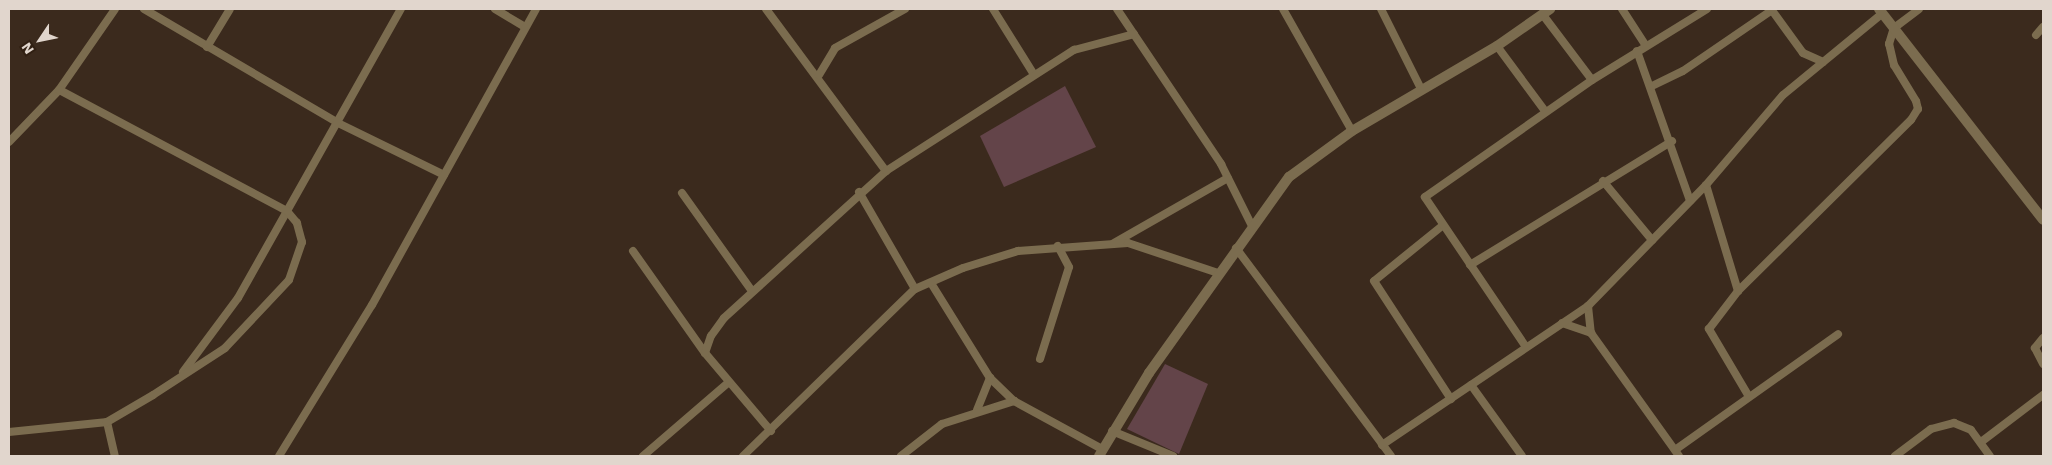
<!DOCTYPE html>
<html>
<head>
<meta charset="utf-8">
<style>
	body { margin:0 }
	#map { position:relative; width:2052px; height:465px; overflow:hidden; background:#3b2a1d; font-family:"Work Sans",sans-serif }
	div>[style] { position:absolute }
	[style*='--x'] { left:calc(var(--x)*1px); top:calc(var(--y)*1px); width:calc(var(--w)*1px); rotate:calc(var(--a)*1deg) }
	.green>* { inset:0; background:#634449 }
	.minor>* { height:8px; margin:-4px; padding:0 4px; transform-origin:4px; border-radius:4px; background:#7b6c4f }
	.tertiary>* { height:10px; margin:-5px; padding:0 5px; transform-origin:5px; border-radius:5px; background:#7b6c4f }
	span { translate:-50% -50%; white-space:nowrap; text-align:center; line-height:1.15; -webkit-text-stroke:4px #312013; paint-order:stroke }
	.frame { position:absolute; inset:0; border:10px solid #e1d6cd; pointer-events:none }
	.north { position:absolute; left:15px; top:15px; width:50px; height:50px; -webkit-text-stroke:4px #312013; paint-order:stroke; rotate:236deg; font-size:14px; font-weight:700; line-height:20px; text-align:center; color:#e1d6cd }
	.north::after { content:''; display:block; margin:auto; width:18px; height:22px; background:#e1d6cd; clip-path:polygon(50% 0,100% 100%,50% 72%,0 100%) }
</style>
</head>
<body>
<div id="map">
	<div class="green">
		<div style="clip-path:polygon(1065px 86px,1096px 147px,1004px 187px,980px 136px)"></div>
		<div style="clip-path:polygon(1165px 364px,1208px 384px,1179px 454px,1127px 429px)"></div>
	</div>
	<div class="minor">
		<div style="--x:144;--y:9;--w:225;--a:30.4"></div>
		<div style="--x:338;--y:123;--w:118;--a:26.1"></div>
		<div style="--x:495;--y:9;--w:35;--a:31"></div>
		<div style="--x:766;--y:9;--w:202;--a:53.5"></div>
		<div style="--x:993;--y:9;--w:75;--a:58"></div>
		<div style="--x:1117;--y:9;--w:187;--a:56.1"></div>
		<div style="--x:1221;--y:164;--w:69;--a:63.4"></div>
		<div style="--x:1283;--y:9;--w:140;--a:60.5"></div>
		<div style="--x:1381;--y:9;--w:89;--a:63.4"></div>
		<div style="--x:1622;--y:9;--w:44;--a:57"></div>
		<div style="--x:1771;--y:9;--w:54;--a:54"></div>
		<div style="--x:1803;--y:53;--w:22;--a:24"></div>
		<div style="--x:1543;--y:15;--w:81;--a:53"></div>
		<div style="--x:2036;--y:35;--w:11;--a:-49"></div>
		<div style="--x:1497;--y:46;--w:81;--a:53.6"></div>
		<div style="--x:207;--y:47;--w:44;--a:-58.8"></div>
		<div style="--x:1637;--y:51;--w:159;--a:70.5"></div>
		<div style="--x:819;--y:75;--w:31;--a:-59"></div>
		<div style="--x:835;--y:48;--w:80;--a:-29.1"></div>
		<div style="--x:1652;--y:86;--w:34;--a:-26"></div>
		<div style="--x:1683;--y:71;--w:108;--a:-34.4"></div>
		<div style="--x:9;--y:142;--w:72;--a:-46.1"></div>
		<div style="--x:59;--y:90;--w:98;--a:-55.3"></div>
		<div style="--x:1603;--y:181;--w:77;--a:50.3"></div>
		<div style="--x:1706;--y:185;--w:111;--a:73.2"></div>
		<div style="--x:859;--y:192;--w:112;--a:60"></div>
		<div style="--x:682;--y:193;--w:120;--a:54.5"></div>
		<div style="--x:1442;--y:226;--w:87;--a:141"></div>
		<div style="--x:1374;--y:281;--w:141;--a:56.9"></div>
		<div style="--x:1114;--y:243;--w:131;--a:-29.7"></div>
		<div style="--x:1236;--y:248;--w:259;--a:53.3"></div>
		<div style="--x:633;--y:251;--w:125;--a:54.8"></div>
		<div style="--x:1470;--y:265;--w:237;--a:-31.5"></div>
		<div style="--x:931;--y:283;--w:112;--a:58.2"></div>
		<div style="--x:990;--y:378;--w:33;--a:44"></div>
		<div style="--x:1588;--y:306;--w:27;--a:84"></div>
		<div style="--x:1591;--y:333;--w:151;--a:54.4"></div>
		<div style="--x:1562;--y:323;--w:31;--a:19"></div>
		<div style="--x:2043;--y:338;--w:13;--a:129"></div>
		<div style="--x:2035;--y:348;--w:18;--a:63"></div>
		<div style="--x:1526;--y:347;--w:181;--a:-124"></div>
		<div style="--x:1425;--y:197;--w:204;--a:-35"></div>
		<div style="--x:1592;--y:80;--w:135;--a:-31.7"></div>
		<div style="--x:1040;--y:359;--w:96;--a:-72.5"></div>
		<div style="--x:1069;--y:267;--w:24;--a:-118"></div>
		<div style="--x:183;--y:372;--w:92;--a:-53.4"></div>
		<div style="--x:238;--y:298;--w:332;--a:-60.6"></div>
		<div style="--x:1471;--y:385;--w:87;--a:54.3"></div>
		<div style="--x:1748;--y:395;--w:77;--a:-120.6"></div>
		<div style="--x:1709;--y:329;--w:48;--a:-52.7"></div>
		<div style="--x:1738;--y:291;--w:243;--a:-44.7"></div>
		<div style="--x:1911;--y:120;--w:13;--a:-58"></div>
		<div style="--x:1918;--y:109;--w:8;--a:-104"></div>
		<div style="--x:1916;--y:101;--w:42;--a:-121.4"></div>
		<div style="--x:1894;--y:65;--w:22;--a:-103"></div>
		<div style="--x:1889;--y:44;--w:17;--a:-73"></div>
		<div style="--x:1894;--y:28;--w:31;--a:-37"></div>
		<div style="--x:977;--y:410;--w:35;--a:-68"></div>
		<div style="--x:107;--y:422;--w:35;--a:77"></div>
		<div style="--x:771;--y:431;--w:102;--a:-130.2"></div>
		<div style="--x:705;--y:353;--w:18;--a:-71"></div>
		<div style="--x:711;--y:336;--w:22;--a:-54"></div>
		<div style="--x:724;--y:318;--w:219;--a:-42.2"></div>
		<div style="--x:886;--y:171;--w:224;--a:-32.8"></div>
		<div style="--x:1074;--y:50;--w:62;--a:-14.9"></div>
		<div style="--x:1112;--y:431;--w:66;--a:22.3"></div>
		<div style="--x:9;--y:432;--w:99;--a:-5.8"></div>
		<div style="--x:107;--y:422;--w:53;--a:-30.4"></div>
		<div style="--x:153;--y:395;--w:86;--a:-33.1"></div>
		<div style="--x:225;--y:348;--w:93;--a:-46.7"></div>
		<div style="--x:289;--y:280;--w:40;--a:-71.1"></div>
		<div style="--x:302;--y:242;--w:20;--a:-105"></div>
		<div style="--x:297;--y:223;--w:16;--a:-130"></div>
		<div style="--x:287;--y:211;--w:258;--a:-152"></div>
		<div style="--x:1981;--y:442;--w:78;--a:-37.2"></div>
		<div style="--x:1382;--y:445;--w:249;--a:-34"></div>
		<div style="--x:1588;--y:306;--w:169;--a:-45.7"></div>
		<div style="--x:1706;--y:185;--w:118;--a:-49.5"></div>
		<div style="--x:1783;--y:95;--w:129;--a:-39.4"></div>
		<div style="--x:1675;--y:450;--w:200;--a:-35.4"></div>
		<div style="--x:279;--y:456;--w:177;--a:-58.4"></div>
		<div style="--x:372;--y:305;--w:338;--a:-61"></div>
		<div style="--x:643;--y:456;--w:113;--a:-40.7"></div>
		<div style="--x:743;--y:456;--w:240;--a:-44.2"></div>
		<div style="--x:915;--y:289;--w:52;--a:-23.6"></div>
		<div style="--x:963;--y:268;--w:58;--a:-17.2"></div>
		<div style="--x:1018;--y:251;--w:110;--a:-4.2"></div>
		<div style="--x:1128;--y:243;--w:95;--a:18.4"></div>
		<div style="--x:901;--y:456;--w:52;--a:-38"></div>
		<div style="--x:942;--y:424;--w:76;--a:-17.7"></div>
		<div style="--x:1014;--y:401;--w:100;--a:28.6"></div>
		<div style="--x:1895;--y:456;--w:45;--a:-36.9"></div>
		<div style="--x:1931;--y:429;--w:24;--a:-15"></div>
		<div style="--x:1954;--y:423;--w:18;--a:22"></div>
		<div style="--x:1971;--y:430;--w:32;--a:54"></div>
	</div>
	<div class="tertiary">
		<div style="--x:1879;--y:9;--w:267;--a:52.1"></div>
		<div style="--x:1099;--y:456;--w:97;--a:-58.9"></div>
		<div style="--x:1149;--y:373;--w:241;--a:-54.5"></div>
		<div style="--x:1289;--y:177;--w:78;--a:-36.1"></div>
		<div style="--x:1352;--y:131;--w:168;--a:-30.4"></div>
		<div style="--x:1497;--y:46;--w:65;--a:-34.9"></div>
	</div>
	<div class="frame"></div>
	<div class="north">N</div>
</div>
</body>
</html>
